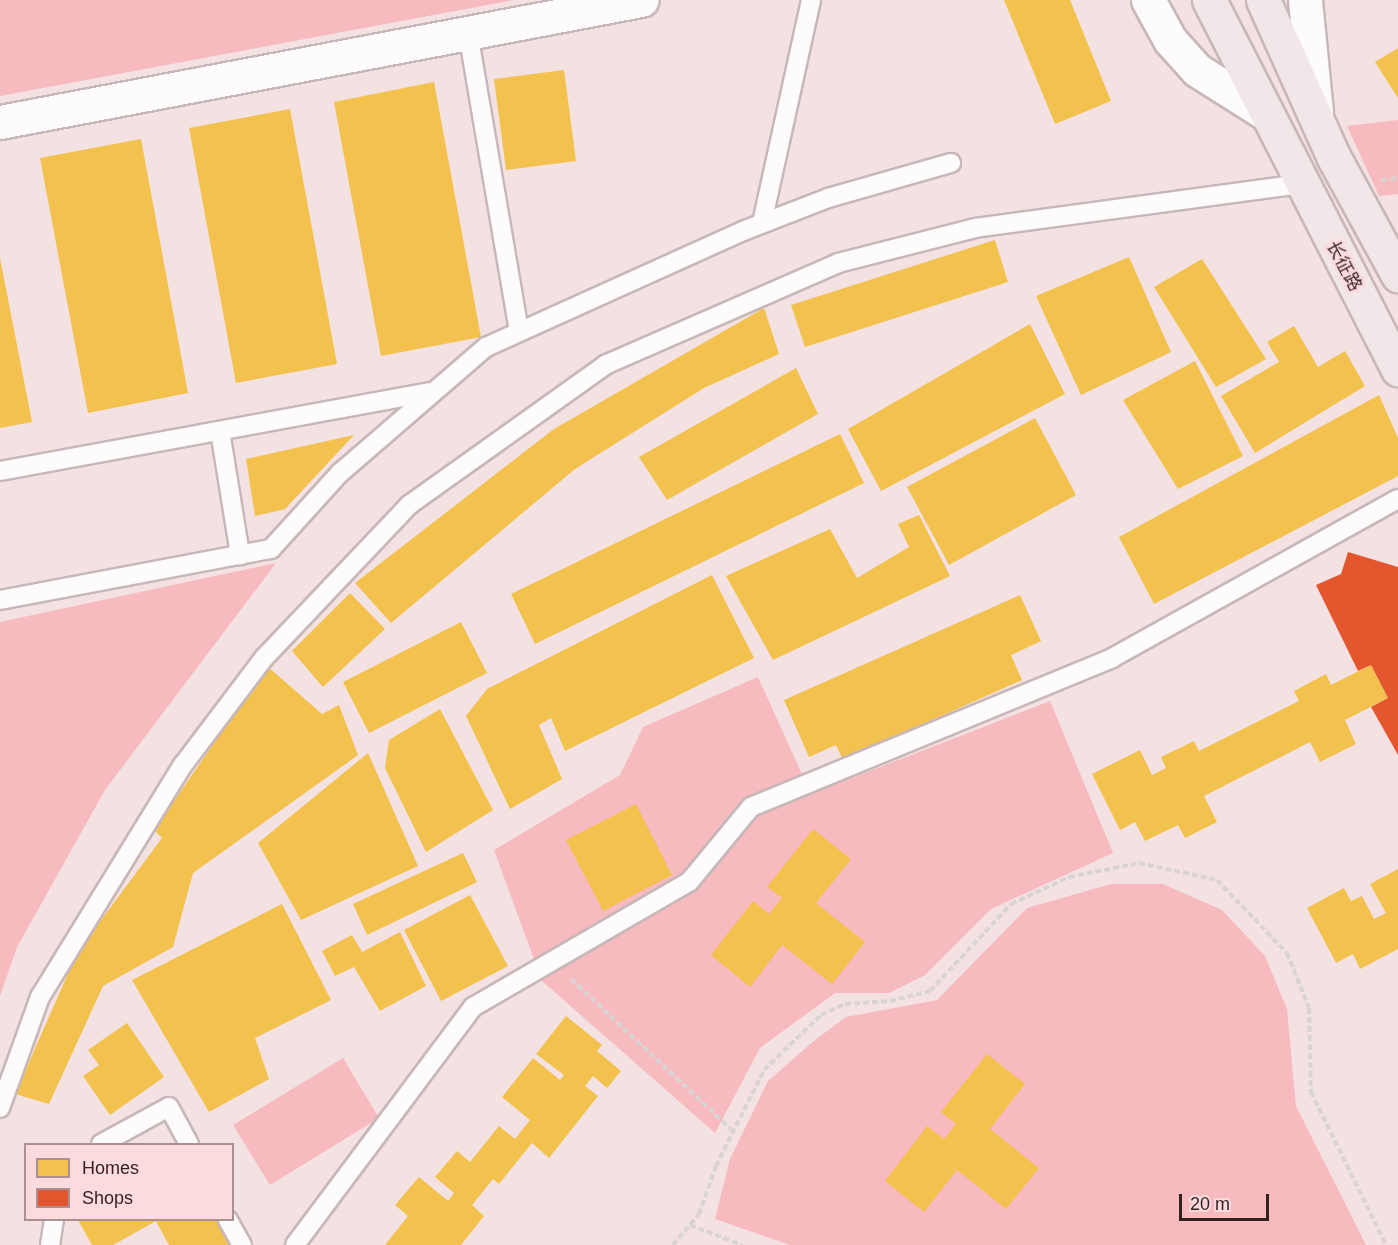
<!DOCTYPE html>
<html>
<head>
<meta charset="utf-8">
<style>
	body { margin:0 }
	#map { position:relative; width:1398px; height:1245px; overflow:hidden; background:#f4e2e3; font-family:Helvetica,"Noto Sans SC",sans-serif }
	div>[style] { position:absolute }
	[style*='--x'] { left:calc(var(--x)*1px); top:calc(var(--y)*1px); width:calc(var(--w)*1px); rotate:calc(var(--a)*1deg) }
	.green>* { inset:0; background:#f6babf }
	.homes>* { inset:0; background:#f2c14e }
	.shops>* { inset:0; background:#e4572e }
	.path>* { height:4px; margin-top:-2px; transform-origin:0; background:repeating-linear-gradient(90deg,#d9d3d3 0 6px,transparent 0 9px) }
	.roads { filter:drop-shadow(2px 0 #c8b7b8) drop-shadow(-2px 0 #c8b7b8) drop-shadow(0 2px #c8b7b8) drop-shadow(0 -2px #c8b7b8) }
	.service>* { height:18px; margin:-9px; padding:0 9px; transform-origin:9px; border-radius:9px; background:#fdfbfb }
	.minor>* { height:33px; margin:-16.5px; padding:0 16.5px; transform-origin:16.5px; border-radius:16.5px; background:#fdfbfb }
	.tertiary>* { height:33px; margin:-16.5px; padding:0 16.5px; transform-origin:16.5px; border-radius:16.5px; background:#fdfbfb }
	.primary>* { height:33px; margin:-16.5px; padding:0 16.5px; transform-origin:16.5px; border-radius:16.5px; background:#f2e7e8 }
	span { translate:-50% -50%; white-space:nowrap; text-align:center; line-height:1.15; -webkit-text-stroke:6px #fbdbdd; paint-order:stroke }
	.street-label { font-size:18px; color:#321f20 }
	.legend { position:absolute; left:24px; top:1143px; width:210px; height:78px; box-sizing:border-box; background:#fbdbdd; border:2px solid #ab9091; margin:0; padding:8px 10px; list-style:none; font-size:18px; color:#321f20 }
	.legend li { display:flex; align-items:center; gap:12px; height:30px }
	.legend b { width:30px; border:2px solid #ab9091 }
	.scale { position:absolute; left:1179px; top:1194px; width:90px; height:27px; box-sizing:border-box; border:3px solid #321f20; border-top:0; padding-left:8px; font-size:18px; line-height:21px; white-space:nowrap; color:#321f20; -webkit-text-stroke:4px #fbdbdd; paint-order:stroke }
</style>
</head>
<body>
<div id="map">
	<div class="green">
		<div style="clip-path:polygon(0 0,514px 0,0 96px)"></div>
		<div style="clip-path:polygon(1398px 120px,1398px 194px,1379px 196px,1347px 126px)"></div>
		<div style="clip-path:polygon(276px 563px,105px 790px,17px 947px,0 996px,0 622px)"></div>
		<div style="clip-path:polygon(758px 677px,811px 794px,1050px 701px,1113px 853px,991px 909px,925px 975px,889px 993px,835px 993px,760px 1048px,715px 1133px,542px 981px,494px 850px,620px 775px,643px 727px)"></div>
		<div style="clip-path:polygon(1111px 884px,1163px 884px,1222px 910px,1265px 956px,1287px 1009px,1296px 1106px,1366px 1245px,790px 1245px,715px 1219px,730px 1159px,768px 1081px,815px 1040px,846px 1017px,937px 1000px,1027px 908px)"></div>
		<div style="clip-path:polygon(343px 1058px,379px 1118px,270px 1185px,233px 1125px)"></div>
	</div>
	<div class="homes">
		<div style="clip-path:polygon(1004px 0,1070px 0,1111px 101px,1055px 124px)"></div>
		<div style="clip-path:polygon(1398px 48px,1398px 98px,1375px 62px)"></div>
		<div style="clip-path:polygon(564px 70px,576px 161px,506px 170px,494px 79px)"></div>
		<div style="clip-path:polygon(434px 82px,481px 337px,381px 356px,334px 102px)"></div>
		<div style="clip-path:polygon(290px 109px,337px 364px,236px 383px,189px 128px)"></div>
		<div style="clip-path:polygon(141px 139px,188px 393px,88px 413px,40px 158px)"></div>
		<div style="clip-path:polygon(995px 240px,1008px 282px,805px 347px,791px 305px)"></div>
		<div style="clip-path:polygon(1129px 257px,1171px 352px,1081px 395px,1036px 296px)"></div>
		<div style="clip-path:polygon(0 258px,32px 422px,0 428px)"></div>
		<div style="clip-path:polygon(1202px 259px,1266px 359px,1216px 387px,1154px 287px)"></div>
		<div style="clip-path:polygon(764px 308px,779px 354px,704px 388px,575px 469px,391px 623px,355px 583px,554px 429px)"></div>
		<div style="clip-path:polygon(1030px 324px,1065px 394px,881px 491px,848px 429px)"></div>
		<div style="clip-path:polygon(1294px 326px,1318px 367px,1345px 351px,1365px 386px,1255px 453px,1221px 396px,1279px 362px,1267px 342px)"></div>
		<div style="clip-path:polygon(1195px 361px,1243px 456px,1178px 489px,1123px 400px)"></div>
		<div style="clip-path:polygon(796px 368px,818px 414px,667px 500px,639px 457px)"></div>
		<div style="clip-path:polygon(1379px 395px,1398px 438px,1398px 476px,1154px 604px,1119px 537px)"></div>
		<div style="clip-path:polygon(1035px 418px,1076px 495px,949px 565px,907px 487px)"></div>
		<div style="clip-path:polygon(840px 434px,864px 483px,535px 644px,511px 594px)"></div>
		<div style="clip-path:polygon(354px 435px,285px 509px,255px 516px,246px 459px)"></div>
		<div style="clip-path:polygon(919px 515px,950px 576px,773px 660px,726px 576px,830px 529px,857px 578px,909px 547px,898px 524px)"></div>
		<div style="clip-path:polygon(712px 575px,754px 658px,565px 751px,551px 718px,539px 725px,562px 779px,510px 809px,466px 716px,487px 689px)"></div>
		<div style="clip-path:polygon(350px 593px,385px 629px,323px 687px,292px 651px)"></div>
		<div style="clip-path:polygon(1020px 595px,1041px 641px,1011px 655px,1022px 680px,843px 760px,836px 745px,809px 757px,784px 700px)"></div>
		<div style="clip-path:polygon(461px 622px,487px 673px,369px 733px,343px 682px)"></div>
		<div style="clip-path:polygon(1371px 665px,1388px 698px,1345px 720px,1356px 744px,1320px 762px,1310px 742px,1204px 796px,1217px 822px,1185px 838px,1178px 825px,1145px 841px,1135px 822px,1120px 830px,1092px 774px,1140px 750px,1152px 775px,1166px 768px,1161px 757px,1194px 741px,1199px 751px,1299px 701px,1294px 691px,1326px 674px,1331px 685px)"></div>
		<div style="clip-path:polygon(267px 666px,322px 714px,339px 705px,358px 755px,193px 873px,173px 947px,103px 986px,49px 1104px,15px 1094px,78px 951px,162px 838px,154px 830px)"></div>
		<div style="clip-path:polygon(440px 709px,493px 810px,426px 852px,385px 768px,389px 740px)"></div>
		<div style="clip-path:polygon(368px 753px,418px 866px,301px 920px,258px 843px)"></div>
		<div style="clip-path:polygon(636px 804px,672px 875px,603px 911px,566px 840px)"></div>
		<div style="clip-path:polygon(813px 829px,851px 859px,816px 903px,865px 942px,832px 984px,782px 945px,750px 987px,711px 955px,753px 901px,769px 914px,782px 898px,767px 887px)"></div>
		<div style="clip-path:polygon(463px 853px,477px 882px,367px 935px,353px 904px)"></div>
		<div style="clip-path:polygon(1398px 869px,1398px 949px,1360px 969px,1353px 954px,1336px 963px,1307px 908px,1344px 888px,1351px 901px,1362px 896px,1374px 919px,1386px 913px,1370px 884px)"></div>
		<div style="clip-path:polygon(470px 895px,508px 966px,441px 1001px,404px 930px)"></div>
		<div style="clip-path:polygon(282px 904px,331px 1000px,255px 1038px,269px 1079px,209px 1112px,132px 980px)"></div>
		<div style="clip-path:polygon(400px 932px,426px 986px,380px 1011px,354px 967px,335px 976px,322px 951px,352px 935px,362px 952px)"></div>
		<div style="clip-path:polygon(566px 1016px,602px 1045px,597px 1051px,621px 1071px,607px 1088px,593px 1076px,585px 1086px,598px 1096px,549px 1158px,532px 1143px,499px 1184px,493px 1179px,472px 1205px,484px 1216px,461px 1245px,385px 1245px,408px 1216px,395px 1205px,419px 1177px,448px 1201px,454px 1193px,435px 1177px,457px 1151px,470px 1162px,499px 1126px,515px 1139px,530px 1120px,502px 1097px,533px 1058px,560px 1080px,564px 1075px,536px 1054px)"></div>
		<div style="clip-path:polygon(127px 1023px,164px 1077px,110px 1115px,83px 1076px,99px 1065px,88px 1050px)"></div>
		<div style="clip-path:polygon(987px 1054px,1025px 1084px,990px 1129px,1039px 1168px,1006px 1209px,957px 1170px,924px 1212px,885px 1181px,927px 1126px,944px 1139px,956px 1124px,941px 1112px)"></div>
		<div style="clip-path:polygon(78px 1220px,220px 1220px,234px 1245px,169px 1245px,156px 1221px,113px 1245px,92px 1245px)"></div>
	</div>
	<div class="shops">
		<div style="clip-path:polygon(1348px 552px,1398px 567px,1398px 755px,1371px 707px,1388px 698px,1371px 665px,1358px 671px,1316px 585px,1341px 574px)"></div>
	</div>
	<div class="path">
		<div style="--x:1381;--y:180;--w:17;--a:-7"></div>
		<div style="--x:571;--y:979;--w:221;--a:43.2"></div>
		<div style="--x:690;--y:1225;--w:56;--a:21"></div>
		<div style="--x:673;--y:1245;--w:40;--a:-50"></div>
		<div style="--x:699;--y:1214;--w:51;--a:-70.5"></div>
		<div style="--x:716;--y:1166;--w:107;--a:-63.4"></div>
		<div style="--x:764;--y:1070;--w:79;--a:-44"></div>
		<div style="--x:821;--y:1015;--w:26;--a:-25"></div>
		<div style="--x:845;--y:1004;--w:45;--a:-3.8"></div>
		<div style="--x:890;--y:1001;--w:41;--a:-14"></div>
		<div style="--x:930;--y:991;--w:119;--a:-47"></div>
		<div style="--x:1011;--y:904;--w:64;--a:-25"></div>
		<div style="--x:1069;--y:877;--w:71;--a:-11.3"></div>
		<div style="--x:1139;--y:863;--w:80;--a:12.3"></div>
		<div style="--x:1217;--y:880;--w:101;--a:46.2"></div>
		<div style="--x:1287;--y:953;--w:59;--a:68.2"></div>
		<div style="--x:1309;--y:1008;--w:84;--a:88.6"></div>
		<div style="--x:1311;--y:1092;--w:170;--a:63.9"></div>
	</div>
	<div class="roads">
		<div class="service">
			<div style="--x:468;--y:33;--w:302;--a:80.3"></div>
			<div style="--x:762;--y:223;--w:228;--a:-77.6"></div>
			<div style="--x:220;--y:431;--w:126;--a:80.8"></div>
			<div style="--x:0;--y:471;--w:436;--a:-10.4"></div>
			<div style="--x:0;--y:600;--w:276;--a:-10.7"></div>
			<div style="--x:271;--y:549;--w:103;--a:-47.8"></div>
			<div style="--x:340;--y:473;--w:193;--a:-40.8"></div>
			<div style="--x:486;--y:347;--w:282;--a:-24.3"></div>
			<div style="--x:743;--y:231;--w:91;--a:-21.2"></div>
			<div style="--x:828;--y:198;--w:128;--a:-15.9"></div>
			<div style="--x:0;--y:1108;--w:118;--a:-70.2"></div>
			<div style="--x:40;--y:997;--w:273;--a:-58.4"></div>
			<div style="--x:183;--y:765;--w:134;--a:-52.9"></div>
			<div style="--x:264;--y:658;--w:211;--a:-46.5"></div>
			<div style="--x:409;--y:505;--w:241;--a:-35.5"></div>
			<div style="--x:605;--y:365;--w:254;--a:-23.6"></div>
			<div style="--x:838;--y:263;--w:141;--a:-14.3"></div>
			<div style="--x:975;--y:228;--w:329;--a:-7.7"></div>
			<div style="--x:101;--y:1144;--w:77;--a:-28.6"></div>
			<div style="--x:169;--y:1107;--w:42;--a:61.6"></div>
			<div style="--x:228;--y:1220;--w:29;--a:61"></div>
			<div style="--x:50;--y:1245;--w:25;--a:-81"></div>
			<div style="--x:295;--y:1245;--w:297;--a:-53.2"></div>
			<div style="--x:473;--y:1007;--w:250;--a:-30.1"></div>
			<div style="--x:689;--y:882;--w:97;--a:-50.4"></div>
			<div style="--x:751;--y:807;--w:391;--a:-22.4"></div>
			<div style="--x:1112;--y:658;--w:327;--a:-29.1"></div>
		</div>
		<div class="minor">
			<div style="--x:0;--y:122;--w:653;--a:-10.78"></div>
		</div>
		<div class="tertiary">
			<div style="--x:1148;--y:0;--w:46;--a:61.2"></div>
			<div style="--x:1170;--y:40;--w:40;--a:48"></div>
			<div style="--x:1197;--y:70;--w:80;--a:32.3"></div>
			<div style="--x:1305;--y:0;--w:114;--a:84.4"></div>
		</div>
		<div class="primary">
			<div style="--x:1209;--y:0;--w:415;--a:62.9"></div>
			<div style="--x:1263;--y:0;--w:171;--a:65.8"></div>
			<div style="--x:1333;--y:156;--w:136;--a:61.4"></div>
		</div>
	</div>
	<div class="street-label">
		<span style="left:1344px;top:266px;rotate:62deg">长征路</span>
	</div>
	<ul class="legend">
	<li><b style="height:16px;background:#f2c14e"></b>Homes</li>
	<li><b style="height:16px;background:#e4572e"></b>Shops</li>
	</ul>
	<div class="scale">20 m</div>
</div>
</body>
</html>
